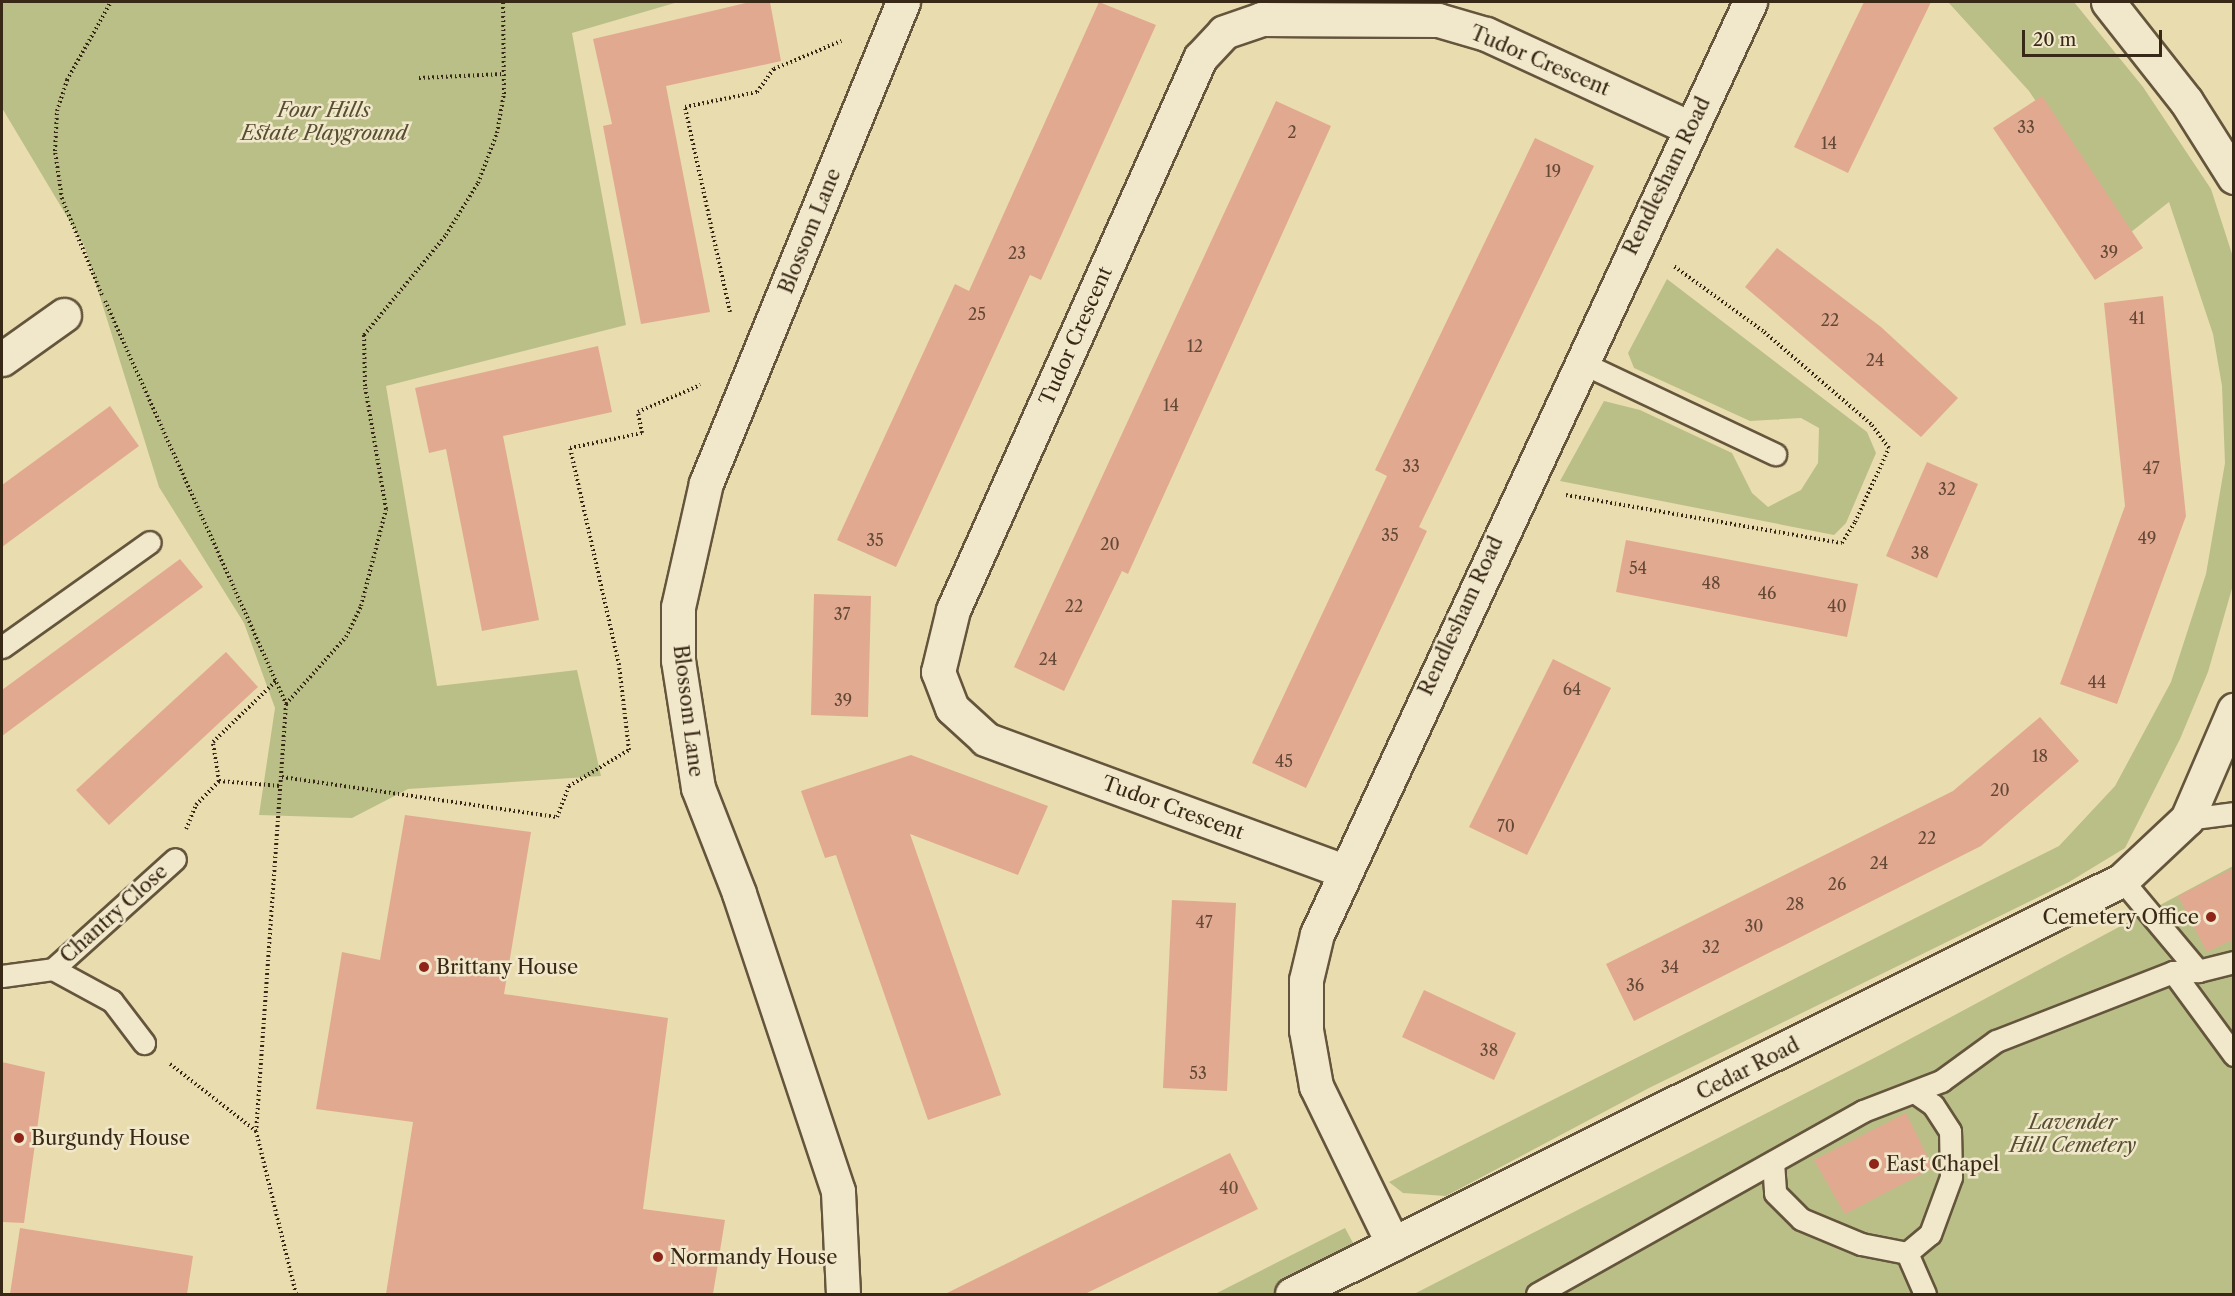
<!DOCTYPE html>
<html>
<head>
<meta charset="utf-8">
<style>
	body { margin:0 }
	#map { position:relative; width:2235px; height:1296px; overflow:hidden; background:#e9dcaf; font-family:"Libre Caslon Text",serif }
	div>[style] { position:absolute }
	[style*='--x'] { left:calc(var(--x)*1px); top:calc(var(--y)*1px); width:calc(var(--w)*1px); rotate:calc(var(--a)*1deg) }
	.green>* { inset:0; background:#babf88 }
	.building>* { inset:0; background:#e2a991 }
	.path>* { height:4px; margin-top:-2px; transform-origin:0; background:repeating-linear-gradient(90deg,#382816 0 1.5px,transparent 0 4.5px) }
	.roads { filter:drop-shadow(2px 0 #64553c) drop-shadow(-2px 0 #64553c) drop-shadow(0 2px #64553c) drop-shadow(0 -2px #64553c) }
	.service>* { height:21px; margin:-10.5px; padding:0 10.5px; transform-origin:10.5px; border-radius:10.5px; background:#f1e8cb }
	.minor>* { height:33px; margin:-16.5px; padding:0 16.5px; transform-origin:16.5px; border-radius:16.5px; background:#f1e8cb }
	.tertiary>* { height:33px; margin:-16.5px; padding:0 16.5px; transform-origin:16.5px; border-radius:16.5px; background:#f1e8cb }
	.dots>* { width:16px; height:16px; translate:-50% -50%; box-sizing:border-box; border:3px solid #f1e8cb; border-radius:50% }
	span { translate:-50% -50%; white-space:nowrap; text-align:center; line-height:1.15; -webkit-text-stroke:5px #f1e8cb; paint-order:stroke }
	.number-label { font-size:16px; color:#624835 }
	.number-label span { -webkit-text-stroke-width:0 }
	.street-label { font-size:20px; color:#382816 }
	.park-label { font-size:20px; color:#584e32; font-style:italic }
	.poi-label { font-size:20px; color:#382816 }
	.right { translate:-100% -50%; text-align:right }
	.left { translate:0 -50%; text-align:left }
	.frame { position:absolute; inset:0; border:3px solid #382816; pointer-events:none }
	.scale { position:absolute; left:2022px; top:30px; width:140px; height:27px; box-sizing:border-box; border:3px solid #382816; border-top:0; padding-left:8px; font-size:18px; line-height:21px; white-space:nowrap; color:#382816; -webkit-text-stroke:4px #f1e8cb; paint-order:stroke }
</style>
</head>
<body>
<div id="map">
	<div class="green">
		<div style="clip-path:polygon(2px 2px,678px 2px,572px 33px,626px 325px,386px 386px,437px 686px,577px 670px,601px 776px,408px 789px,352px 818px,259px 815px,275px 708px,244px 623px,159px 487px,84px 245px,2px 108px)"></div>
		<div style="clip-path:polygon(1948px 2px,2074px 2px,2143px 87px,2211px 189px,2233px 257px,2233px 585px,2208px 672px,2180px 739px,2125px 848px,2069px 882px,1649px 1088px,1446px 1196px,1403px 1193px,1389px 1182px,2059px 846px,2115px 786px,2171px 682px,2206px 574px,2225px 463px,2222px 386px,2213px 334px,2169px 202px,2126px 236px,2029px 91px)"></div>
		<div style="clip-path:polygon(1667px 279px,1867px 432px,1876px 453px,1846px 523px,1834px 535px,1560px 481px,1604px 401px,1640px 410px,1732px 453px,1752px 493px,1768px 507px,1801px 490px,1818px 463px,1819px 428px,1801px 418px,1750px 421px,1634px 368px,1628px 353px)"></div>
		<div style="clip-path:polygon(2233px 866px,2233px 1294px,1414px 1294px,1880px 1055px)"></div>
		<div style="clip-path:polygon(1345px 1228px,1359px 1254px,1280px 1294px,1215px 1294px)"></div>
	</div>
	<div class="building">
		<div style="clip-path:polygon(750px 2px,770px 2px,781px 61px,666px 86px,710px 312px,641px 324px,603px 126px,612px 124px,593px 39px)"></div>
		<div style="clip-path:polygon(1099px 2px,1156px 25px,1041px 280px,1030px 275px,896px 567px,837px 540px,955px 284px,969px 291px)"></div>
		<div style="clip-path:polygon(1864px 2px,1931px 2px,1848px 173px,1794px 147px)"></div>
		<div style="clip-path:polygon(2042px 96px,2143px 248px,2095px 280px,1993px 128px)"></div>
		<div style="clip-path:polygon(1276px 101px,1331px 126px,1128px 574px,1122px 571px,1064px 691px,1014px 667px)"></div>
		<div style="clip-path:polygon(1535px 138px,1594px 166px,1419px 527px,1427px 531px,1306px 788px,1252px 763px,1387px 476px,1375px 470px)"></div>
		<div style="clip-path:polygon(1777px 248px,1881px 327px,1958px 398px,1921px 437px,1745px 287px)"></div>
		<div style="clip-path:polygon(2163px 296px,2186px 516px,2117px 704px,2060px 684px,2125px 506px,2104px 303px)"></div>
		<div style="clip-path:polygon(598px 346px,612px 412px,503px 436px,539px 620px,482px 631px,446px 449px,429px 453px,415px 388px)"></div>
		<div style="clip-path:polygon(110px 406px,139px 446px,2px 547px,2px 485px)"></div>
		<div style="clip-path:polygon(1927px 462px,1978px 484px,1937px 578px,1886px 556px)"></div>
		<div style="clip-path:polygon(1626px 540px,1858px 584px,1847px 637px,1616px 592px)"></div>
		<div style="clip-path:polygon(180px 559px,203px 587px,2px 736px,2px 690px)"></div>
		<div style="clip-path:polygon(814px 594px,871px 596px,868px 717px,811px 715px)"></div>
		<div style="clip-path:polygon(226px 652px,258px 687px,109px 825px,76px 790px)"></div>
		<div style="clip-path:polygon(1553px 659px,1611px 688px,1527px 855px,1469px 827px)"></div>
		<div style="clip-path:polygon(2040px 717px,2079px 761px,1981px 846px,1634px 1021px,1606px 964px,1953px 791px)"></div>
		<div style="clip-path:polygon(911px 755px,1048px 806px,1018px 875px,910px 834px,1001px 1095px,928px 1120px,836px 855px,825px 858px,801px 791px)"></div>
		<div style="clip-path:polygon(405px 815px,531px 832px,504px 994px,668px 1018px,643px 1209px,725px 1220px,713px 1294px,386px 1294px,413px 1122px,316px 1109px,342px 952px,380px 960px)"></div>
		<div style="clip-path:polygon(2234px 868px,2234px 939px,2207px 952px,2178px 896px)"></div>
		<div style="clip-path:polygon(1172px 900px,1236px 903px,1227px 1091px,1163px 1088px)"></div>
		<div style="clip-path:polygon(1424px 990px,1516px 1033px,1494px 1080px,1402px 1037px)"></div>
		<div style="clip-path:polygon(2px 1062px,45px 1072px,24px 1223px,2px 1222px)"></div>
		<div style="clip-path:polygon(1906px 1113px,1933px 1168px,1845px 1214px,1814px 1160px)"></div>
		<div style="clip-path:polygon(1230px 1153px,1258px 1209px,1085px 1294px,945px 1294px)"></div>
		<div style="clip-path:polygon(20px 1228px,193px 1256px,187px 1294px,10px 1294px)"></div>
	</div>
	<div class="path">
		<div style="--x:419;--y:78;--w:84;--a:-2.7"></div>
		<div style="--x:102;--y:295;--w:104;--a:-112.6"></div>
		<div style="--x:62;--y:199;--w:49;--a:-98.3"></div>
		<div style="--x:55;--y:151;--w:40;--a:-87.1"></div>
		<div style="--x:57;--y:111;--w:33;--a:-72"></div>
		<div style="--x:67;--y:80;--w:90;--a:-60.6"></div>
		<div style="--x:105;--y:301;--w:442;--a:65.8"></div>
		<div style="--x:286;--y:704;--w:428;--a:94"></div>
		<div style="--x:256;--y:1131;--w:168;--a:76.2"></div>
		<div style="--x:730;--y:312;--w:210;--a:-102.4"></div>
		<div style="--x:685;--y:107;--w:74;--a:-11.8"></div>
		<div style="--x:757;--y:92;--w:29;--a:-54"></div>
		<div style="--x:774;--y:69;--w:73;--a:-22.7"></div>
		<div style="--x:1566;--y:495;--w:280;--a:9.9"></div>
		<div style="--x:1842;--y:543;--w:25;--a:-58"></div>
		<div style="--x:1855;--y:522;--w:81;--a:-65.3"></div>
		<div style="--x:1889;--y:448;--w:30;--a:-127"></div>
		<div style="--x:1871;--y:424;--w:143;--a:-139.3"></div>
		<div style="--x:1763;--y:331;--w:112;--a:-144"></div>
		<div style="--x:286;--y:704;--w:90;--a:-48.2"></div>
		<div style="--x:346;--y:637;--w:34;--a:-64"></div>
		<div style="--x:361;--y:606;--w:100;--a:-75.5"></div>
		<div style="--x:386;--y:509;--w:125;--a:-99.7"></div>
		<div style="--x:365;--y:386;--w:51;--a:-91.1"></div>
		<div style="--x:364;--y:335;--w:129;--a:-50.6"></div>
		<div style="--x:446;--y:235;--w:61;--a:-58.4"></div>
		<div style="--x:478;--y:183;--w:53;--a:-69.2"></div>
		<div style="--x:497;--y:133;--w:40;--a:-80"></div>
		<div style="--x:504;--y:94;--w:92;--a:-90.6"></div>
		<div style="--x:282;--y:777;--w:278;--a:8.3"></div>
		<div style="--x:557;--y:817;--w:33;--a:-69"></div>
		<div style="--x:569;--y:786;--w:70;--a:-31"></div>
		<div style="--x:629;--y:750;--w:86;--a:-96.7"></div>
		<div style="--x:619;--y:665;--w:222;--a:-102.7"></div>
		<div style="--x:570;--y:448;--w:74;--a:-11.8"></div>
		<div style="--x:642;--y:433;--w:21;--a:-101"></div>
		<div style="--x:638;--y:412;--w:68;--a:-23.5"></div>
		<div style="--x:219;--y:781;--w:39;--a:-99"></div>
		<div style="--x:213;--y:742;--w:88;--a:-44.1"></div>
		<div style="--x:186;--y:829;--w:26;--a:-67"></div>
		<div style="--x:196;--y:805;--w:33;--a:-46"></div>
		<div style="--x:219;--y:781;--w:62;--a:4.6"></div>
		<div style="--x:170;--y:1064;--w:109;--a:37.9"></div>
	</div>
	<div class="roads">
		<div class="service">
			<div style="--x:1580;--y:362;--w:216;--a:25.3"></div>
			<div style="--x:2;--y:647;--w:181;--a:-35.4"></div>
			<div style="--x:2187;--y:819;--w:47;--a:-7.3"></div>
			<div style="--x:2122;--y:880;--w:119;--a:50.1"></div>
			<div style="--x:2198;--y:971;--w:37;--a:-14"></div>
			<div style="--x:53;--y:969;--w:67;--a:28.5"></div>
			<div style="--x:112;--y:1001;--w:53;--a:52.7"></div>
			<div style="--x:2173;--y:972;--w:103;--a:53.7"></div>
			<div style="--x:2;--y:976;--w:51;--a:-7.8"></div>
			<div style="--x:53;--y:969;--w:164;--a:-42"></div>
			<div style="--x:1773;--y:1162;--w:31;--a:86"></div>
			<div style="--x:1775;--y:1193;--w:37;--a:45"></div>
			<div style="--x:1801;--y:1219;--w:65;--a:22.6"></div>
			<div style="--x:1861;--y:1244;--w:47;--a:11.1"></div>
			<div style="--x:1907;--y:1253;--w:30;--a:-40"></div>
			<div style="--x:1930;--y:1234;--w:61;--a:-69.8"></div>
			<div style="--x:1951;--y:1177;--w:46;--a:-91.2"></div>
			<div style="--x:1950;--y:1131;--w:31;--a:-123"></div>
			<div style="--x:1933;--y:1105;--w:21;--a:-145"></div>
			<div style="--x:1907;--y:1253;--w:45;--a:66.3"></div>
			<div style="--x:1537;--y:1294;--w:374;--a:-29.3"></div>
			<div style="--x:1863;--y:1111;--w:84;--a:-21"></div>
			<div style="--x:1941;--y:1081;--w:68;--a:-36"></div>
			<div style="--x:1996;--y:1041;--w:190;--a:-21.3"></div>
			<div style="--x:2173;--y:972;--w:25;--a:-2"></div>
		</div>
		<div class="minor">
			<div style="--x:2;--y:359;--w:76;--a:-35.4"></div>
			<div style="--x:1344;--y:871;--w:382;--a:-159.8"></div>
			<div style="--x:986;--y:739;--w:46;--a:-137.6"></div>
			<div style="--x:952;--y:708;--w:39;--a:-111"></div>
			<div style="--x:938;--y:672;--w:64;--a:-76.4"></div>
			<div style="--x:953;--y:610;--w:605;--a:-65.89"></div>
			<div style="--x:1200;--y:58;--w:35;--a:-47"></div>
			<div style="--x:1224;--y:32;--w:39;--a:-19"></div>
			<div style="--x:1261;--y:19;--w:177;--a:0.3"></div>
			<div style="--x:1438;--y:20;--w:50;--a:16.3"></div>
			<div style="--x:1486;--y:34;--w:225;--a:24.7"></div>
			<div style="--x:1393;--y:1244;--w:176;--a:-116"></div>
			<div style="--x:1316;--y:1086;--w:57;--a:-100.1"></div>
			<div style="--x:1306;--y:1030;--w:50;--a:-90"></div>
			<div style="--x:1306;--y:980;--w:47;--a:-76.6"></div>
			<div style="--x:1317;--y:934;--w:1028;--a:-65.08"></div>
			<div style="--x:843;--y:1294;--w:103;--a:-92.8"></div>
			<div style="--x:838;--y:1191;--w:314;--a:-108.4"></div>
			<div style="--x:739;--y:893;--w:113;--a:-111.3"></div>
			<div style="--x:698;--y:788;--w:130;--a:-98.9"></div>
			<div style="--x:678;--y:660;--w:53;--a:-90"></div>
			<div style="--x:678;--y:607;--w:127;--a:-77.3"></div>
			<div style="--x:706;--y:483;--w:520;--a:-67.73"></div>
		</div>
		<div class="tertiary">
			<div style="--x:2108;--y:2;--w:126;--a:51.8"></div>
			<div style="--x:2186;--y:101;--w:90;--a:57.7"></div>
			<div style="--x:1292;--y:1294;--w:928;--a:-26.51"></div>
			<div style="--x:2122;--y:880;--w:89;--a:-43.2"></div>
			<div style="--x:2187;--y:819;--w:119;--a:-66.7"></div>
		</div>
	</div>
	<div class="dots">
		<div style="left:2211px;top:917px;background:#8f2418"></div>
		<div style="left:424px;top:967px;background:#8f2418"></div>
		<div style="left:19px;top:1138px;background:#8f2418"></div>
		<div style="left:1874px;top:1164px;background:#8f2418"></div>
		<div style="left:658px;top:1257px;background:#8f2418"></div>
	</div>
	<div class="number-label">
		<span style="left:2026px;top:127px">33</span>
		<span style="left:1292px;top:132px">2</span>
		<span style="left:1829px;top:143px">14</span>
		<span style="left:1553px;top:171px">19</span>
		<span style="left:2109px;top:252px">39</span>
		<span style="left:1017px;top:253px">23</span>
		<span style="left:977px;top:314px">25</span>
		<span style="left:2137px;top:318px">41</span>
		<span style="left:1830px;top:320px">22</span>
		<span style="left:1195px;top:346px">12</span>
		<span style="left:1875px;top:360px">24</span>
		<span style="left:1171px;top:405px">14</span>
		<span style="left:1411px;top:466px">33</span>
		<span style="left:2151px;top:468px">47</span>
		<span style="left:1947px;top:489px">32</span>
		<span style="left:1390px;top:535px">35</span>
		<span style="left:2147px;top:538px">49</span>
		<span style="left:875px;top:540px">35</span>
		<span style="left:1110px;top:544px">20</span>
		<span style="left:1920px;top:553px">38</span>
		<span style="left:1638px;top:568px">54</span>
		<span style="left:1711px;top:583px">48</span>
		<span style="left:1767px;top:593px">46</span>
		<span style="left:1074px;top:606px">22</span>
		<span style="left:1837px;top:606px">40</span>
		<span style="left:842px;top:614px">37</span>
		<span style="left:1048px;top:659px">24</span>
		<span style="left:2097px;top:682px">44</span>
		<span style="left:1572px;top:689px">64</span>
		<span style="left:843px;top:700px">39</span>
		<span style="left:2040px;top:756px">18</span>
		<span style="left:1284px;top:761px">45</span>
		<span style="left:2000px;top:790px">20</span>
		<span style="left:1506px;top:826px">70</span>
		<span style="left:1927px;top:838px">22</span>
		<span style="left:1879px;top:863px">24</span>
		<span style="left:1837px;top:884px">26</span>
		<span style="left:1795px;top:904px">28</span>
		<span style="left:1204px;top:922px">47</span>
		<span style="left:1754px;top:926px">30</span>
		<span style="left:1711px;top:947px">32</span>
		<span style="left:1670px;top:967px">34</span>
		<span style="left:1635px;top:985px">36</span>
		<span style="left:1489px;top:1050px">38</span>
		<span style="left:1198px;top:1073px">53</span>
		<span style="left:1229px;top:1188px">40</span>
	</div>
	<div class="street-label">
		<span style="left:1540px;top:61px;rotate:23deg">Tudor Crescent</span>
		<span style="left:1667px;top:176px;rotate:-64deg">Rendlesham Road</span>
		<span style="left:810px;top:231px;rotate:-68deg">Blossom Lane</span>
		<span style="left:1076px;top:336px;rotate:-66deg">Tudor Crescent</span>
		<span style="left:1461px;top:616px;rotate:-65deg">Rendlesham Road</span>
		<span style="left:688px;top:711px;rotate:83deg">Blossom Lane</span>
		<span style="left:1173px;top:808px;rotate:20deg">Tudor Crescent</span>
		<span style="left:114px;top:914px;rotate:-42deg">Chantry Close</span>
		<span style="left:1748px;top:1069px;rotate:-27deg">Cedar Road</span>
	</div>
	<div class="park-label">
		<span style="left:324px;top:122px">Four Hills<br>Estate Playground</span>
		<span style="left:2073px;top:1134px">Lavender<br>Hill Cemetery</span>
	</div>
	<div class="poi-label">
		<span class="right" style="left:2199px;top:917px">Cemetery Office</span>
		<span class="left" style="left:436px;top:967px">Brittany House</span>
		<span class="left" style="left:31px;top:1138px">Burgundy House</span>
		<span class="left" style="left:1886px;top:1164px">East Chapel</span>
		<span class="left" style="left:670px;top:1257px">Normandy House</span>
	</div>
	<div class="frame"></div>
	<div class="scale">20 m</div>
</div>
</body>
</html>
